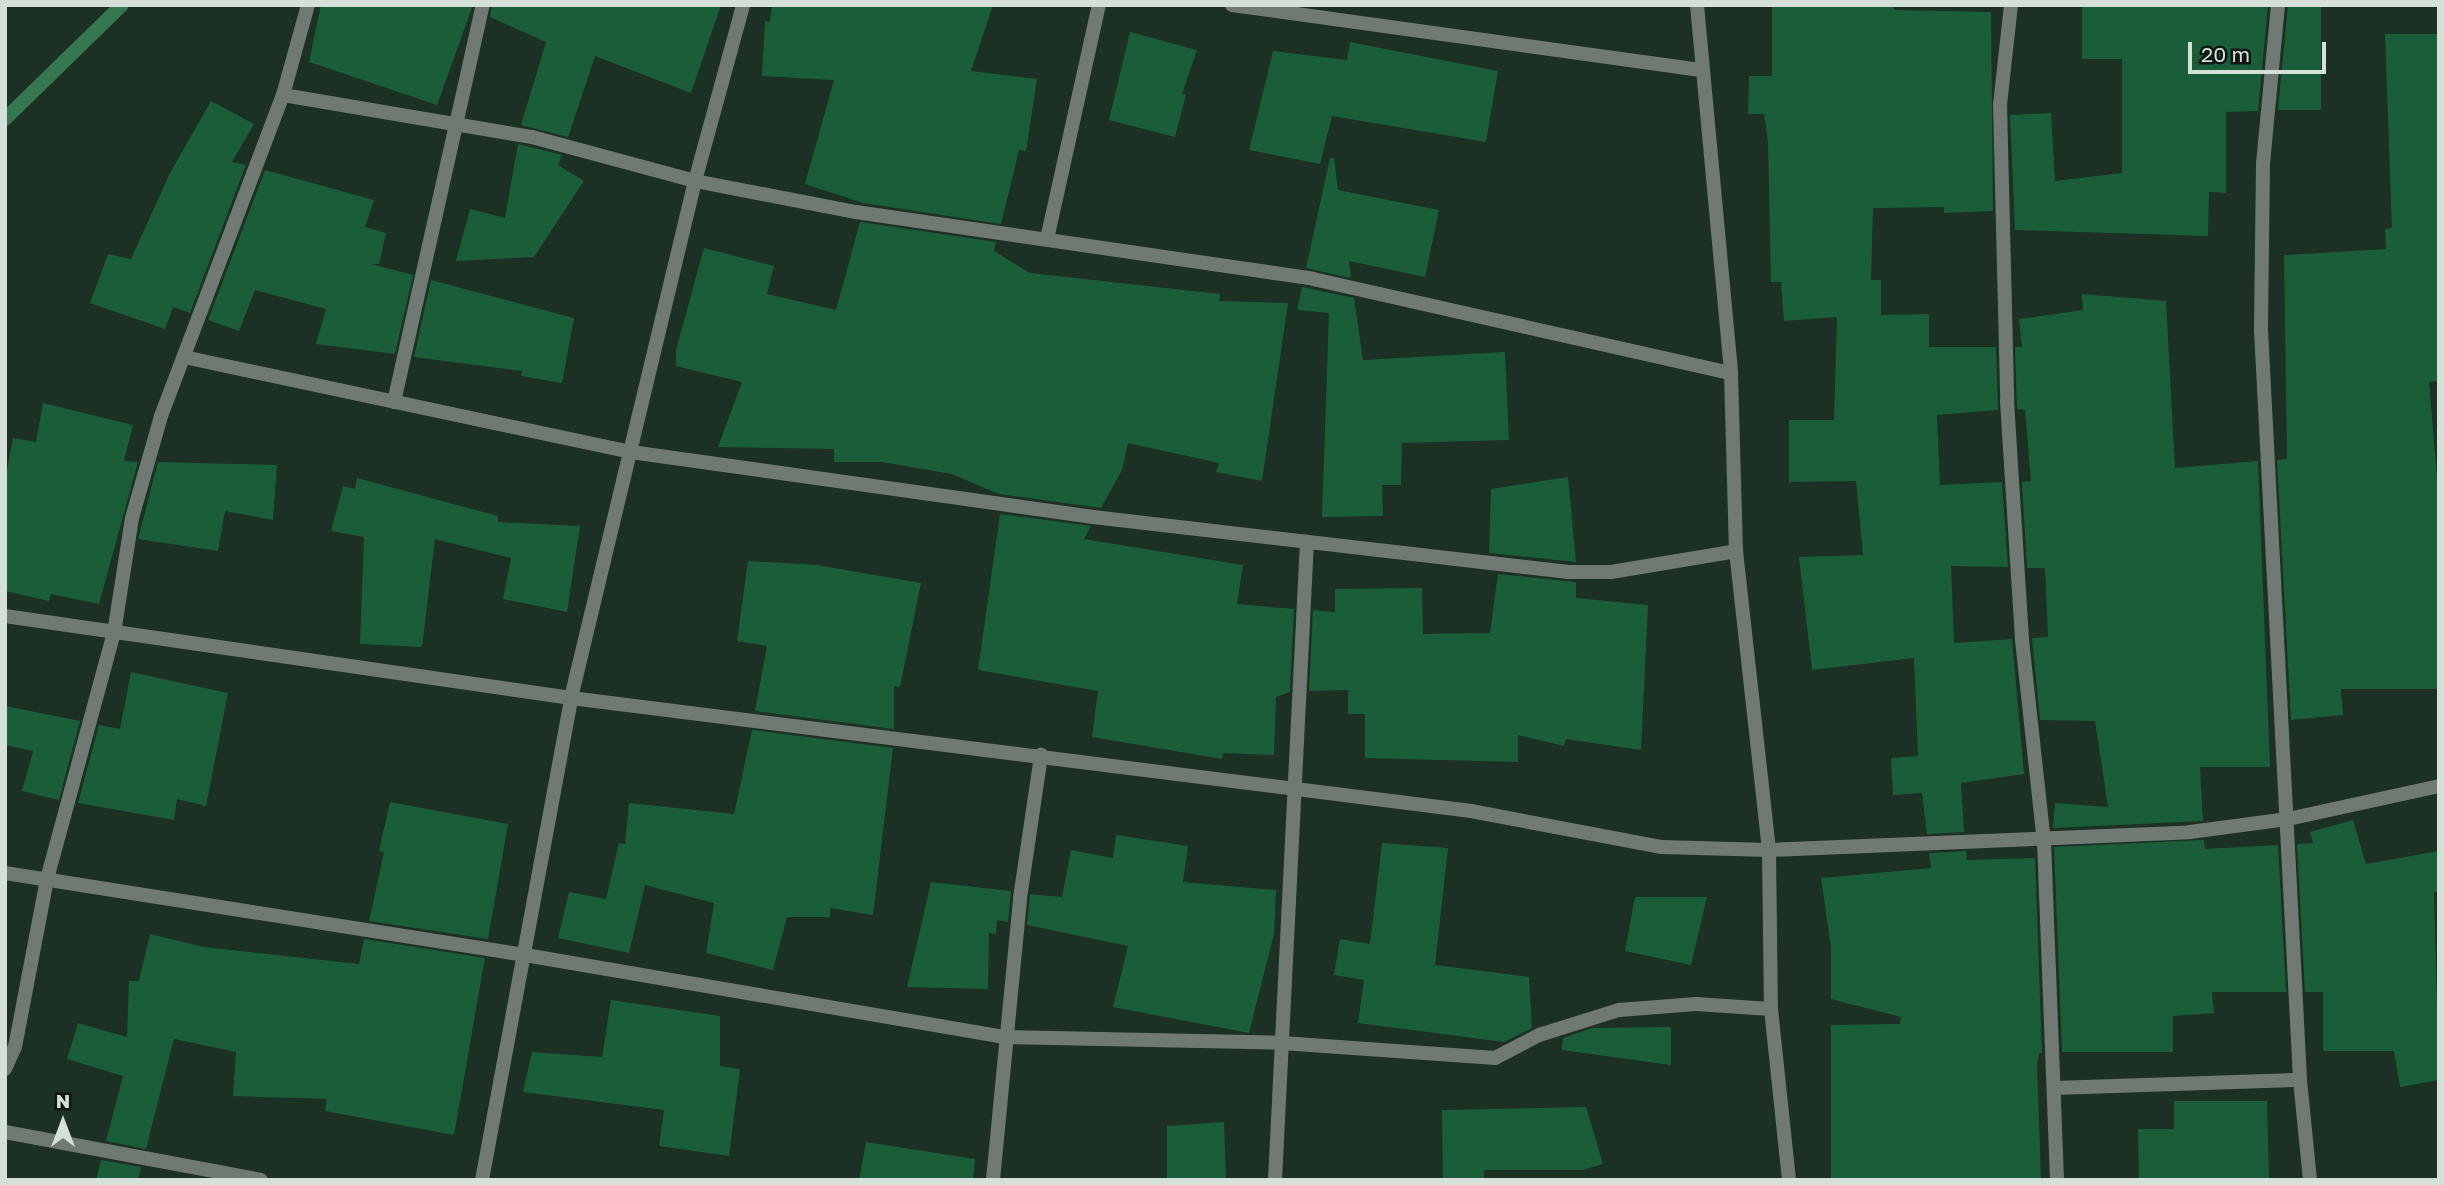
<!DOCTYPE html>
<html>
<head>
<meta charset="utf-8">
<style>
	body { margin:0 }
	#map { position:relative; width:2444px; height:1185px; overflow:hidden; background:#1c3024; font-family:"Golos Text",sans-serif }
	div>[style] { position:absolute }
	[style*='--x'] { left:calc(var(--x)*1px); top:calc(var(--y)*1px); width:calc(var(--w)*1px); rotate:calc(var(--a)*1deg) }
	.stream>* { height:14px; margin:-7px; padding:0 7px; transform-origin:7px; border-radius:7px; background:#357751 }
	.building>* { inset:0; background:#195e39 }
	.street>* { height:14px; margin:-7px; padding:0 7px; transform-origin:7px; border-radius:7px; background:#707a73 }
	span { translate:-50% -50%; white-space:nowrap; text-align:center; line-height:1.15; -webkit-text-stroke:6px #0d1610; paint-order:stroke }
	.frame { position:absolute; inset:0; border:7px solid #d4e0d8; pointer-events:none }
	.north { position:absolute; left:28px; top:1087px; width:70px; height:70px; -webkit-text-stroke:5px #0d1610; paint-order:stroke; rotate:0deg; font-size:19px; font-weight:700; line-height:28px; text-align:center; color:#d4e0d8 }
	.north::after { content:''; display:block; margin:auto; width:24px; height:32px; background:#d4e0d8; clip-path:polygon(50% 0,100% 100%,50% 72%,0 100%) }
	.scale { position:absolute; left:2188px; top:42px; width:138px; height:32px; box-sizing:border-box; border:4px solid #d4e0d8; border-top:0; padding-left:9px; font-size:21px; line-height:24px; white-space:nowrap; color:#d4e0d8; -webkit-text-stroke:5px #0d1610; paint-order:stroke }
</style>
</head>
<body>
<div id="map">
	<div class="stream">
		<div style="--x:5;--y:119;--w:163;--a:-44.3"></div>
	</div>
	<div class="building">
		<div style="clip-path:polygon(321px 5px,473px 5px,437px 105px,309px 62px)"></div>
		<div style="clip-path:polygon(492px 5px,721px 5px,691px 93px,595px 56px,568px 137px,521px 125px,546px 42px,490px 17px)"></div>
		<div style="clip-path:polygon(772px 5px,993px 5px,971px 71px,1037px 79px,1026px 151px,1019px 150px,1001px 224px,863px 203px,805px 184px,834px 80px,762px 76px,765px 21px,770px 22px)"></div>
		<div style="clip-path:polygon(1772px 5px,1894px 5px,1894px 10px,1991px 12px,1993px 211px,1944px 213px,1944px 207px,1873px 208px,1871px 280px,1881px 280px,1881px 315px,1929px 314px,1929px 347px,1996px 347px,1998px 410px,1937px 415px,1940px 485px,2002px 482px,2008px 567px,1951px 566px,1954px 643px,2012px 639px,2024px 774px,1961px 783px,1964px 832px,1927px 834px,1922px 793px,1893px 795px,1891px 758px,1918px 756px,1914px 658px,1812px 670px,1799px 557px,1863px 555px,1856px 481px,1789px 482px,1789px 420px,1834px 420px,1837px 317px,1784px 321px,1781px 282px,1771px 282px,1768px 142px,1764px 114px,1748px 114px,1749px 76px,1772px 76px)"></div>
		<div style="clip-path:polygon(2082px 5px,2268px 5px,2258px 111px,2226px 112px,2226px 193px,2209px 192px,2208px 236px,2015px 230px,2010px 115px,2051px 113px,2055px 181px,2122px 173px,2122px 59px,2082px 59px)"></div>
		<div style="clip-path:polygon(2288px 5px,2321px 5px,2321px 110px,2278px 110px)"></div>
		<div style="clip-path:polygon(1130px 32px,1197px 50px,1182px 94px,1186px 95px,1175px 137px,1109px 120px)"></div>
		<div style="clip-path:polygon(2385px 34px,2439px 34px,2439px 381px,2429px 382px,2439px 502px,2439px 689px,2341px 689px,2343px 715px,2291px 720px,2277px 460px,2287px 459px,2284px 255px,2386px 249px,2385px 229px,2392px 228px)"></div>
		<div style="clip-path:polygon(1350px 42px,1498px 71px,1486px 142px,1332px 116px,1320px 164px,1249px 150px,1273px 51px,1347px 60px)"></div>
		<div style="clip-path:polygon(211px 101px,254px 124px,232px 162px,246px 165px,190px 313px,173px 307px,165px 329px,90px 303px,108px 254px,131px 259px,170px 173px)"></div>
		<div style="clip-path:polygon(518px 144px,562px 155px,558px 165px,584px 181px,534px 257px,456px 261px,470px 209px,505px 218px)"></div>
		<div style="clip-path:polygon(1330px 158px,1334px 158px,1338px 190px,1439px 210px,1425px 277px,1349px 261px,1351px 278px,1306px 268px)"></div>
		<div style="clip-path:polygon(265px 170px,374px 200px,365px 227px,386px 233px,379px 264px,371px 264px,413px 275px,395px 354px,316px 344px,326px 309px,255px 290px,239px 331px,208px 320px)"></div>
		<div style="clip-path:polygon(860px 222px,996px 242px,994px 251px,1030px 273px,1220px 294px,1219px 301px,1288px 303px,1262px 481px,1216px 472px,1219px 463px,1128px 443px,1122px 470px,1101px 508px,999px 494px,952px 474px,882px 462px,834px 462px,834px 449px,718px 447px,742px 382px,676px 366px,676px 350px,704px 248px,774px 266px,767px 294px,836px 310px)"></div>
		<div style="clip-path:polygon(431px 280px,574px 318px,562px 383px,521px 376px,522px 371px,414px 357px)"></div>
		<div style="clip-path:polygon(1302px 287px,1354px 298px,1363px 360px,1505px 352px,1509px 440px,1402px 443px,1401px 485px,1382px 485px,1383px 516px,1322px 517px,1329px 313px,1297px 310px)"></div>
		<div style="clip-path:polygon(2082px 294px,2166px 301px,2175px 468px,2258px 461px,2270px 767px,2200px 767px,2203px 821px,2053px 828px,2055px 803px,2108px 807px,2095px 721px,2040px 720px,2032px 638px,2048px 637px,2045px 568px,2027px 568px,2022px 482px,2031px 481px,2025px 410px,2017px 409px,2015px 347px,2022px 347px,2019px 319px,2083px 310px)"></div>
		<div style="clip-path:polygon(43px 403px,133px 425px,124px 461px,138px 462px,99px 604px,51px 594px,49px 601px,5px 591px,5px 481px,13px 438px,36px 442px)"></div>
		<div style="clip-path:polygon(158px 462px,277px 465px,273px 520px,225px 511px,218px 551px,138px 539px)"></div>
		<div style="clip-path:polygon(1568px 477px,1576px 562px,1489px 553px,1491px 489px)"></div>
		<div style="clip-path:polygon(357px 478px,498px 516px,498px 522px,580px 526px,567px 612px,503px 599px,511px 558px,435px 539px,422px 647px,360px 644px,364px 537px,331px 531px,343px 486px,355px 489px)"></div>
		<div style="clip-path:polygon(1000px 514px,1091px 526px,1084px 539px,1243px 565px,1237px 604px,1294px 609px,1290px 692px,1276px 697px,1274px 755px,1223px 753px,1222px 759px,1092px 737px,1098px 691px,978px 670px)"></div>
		<div style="clip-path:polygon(748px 561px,817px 565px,921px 583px,900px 687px,894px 686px,894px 729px,755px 711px,767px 646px,737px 641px)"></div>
		<div style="clip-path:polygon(1498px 574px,1576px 582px,1576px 598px,1648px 605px,1641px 750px,1566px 739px,1564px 746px,1518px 735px,1518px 762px,1365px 758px,1365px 714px,1348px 714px,1348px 690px,1309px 691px,1313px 610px,1335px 612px,1335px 589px,1422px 588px,1423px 634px,1490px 633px)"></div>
		<div style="clip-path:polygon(131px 672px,228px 693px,206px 806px,177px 799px,174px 820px,78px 803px,99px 725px,120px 729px)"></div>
		<div style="clip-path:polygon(5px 706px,80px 721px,59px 800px,22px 791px,33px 751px,5px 745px)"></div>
		<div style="clip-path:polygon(752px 730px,893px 748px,873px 915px,830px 908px,830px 917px,787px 917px,773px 970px,706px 953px,714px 903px,645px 885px,629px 953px,558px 938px,569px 892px,606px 899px,619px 843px,625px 844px,629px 803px,734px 814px)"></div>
		<div style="clip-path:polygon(390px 802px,508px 824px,488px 939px,369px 921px,384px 852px,379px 851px)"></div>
		<div style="clip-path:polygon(2353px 820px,2366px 864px,2439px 851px,2439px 892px,2434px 892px,2439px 1080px,2400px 1087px,2394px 1051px,2323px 1051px,2323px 992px,2305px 992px,2297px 844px,2313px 843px,2310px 832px)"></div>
		<div style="clip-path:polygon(1116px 835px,1188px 846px,1183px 882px,1276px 890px,1274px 934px,1249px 1033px,1113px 1007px,1128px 946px,1027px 925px,1030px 894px,1062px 897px,1071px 850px,1113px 858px)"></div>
		<div style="clip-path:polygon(2204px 840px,2205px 849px,2278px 845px,2286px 992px,2212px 992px,2214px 1013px,2173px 1016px,2173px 1052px,2062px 1052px,2054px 847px)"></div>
		<div style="clip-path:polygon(1382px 843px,1448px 848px,1435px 965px,1529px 977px,1532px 1028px,1504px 1042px,1358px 1023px,1364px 980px,1334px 975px,1340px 939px,1370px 944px)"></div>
		<div style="clip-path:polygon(1966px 851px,1967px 860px,2035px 858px,2042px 1053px,2039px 1053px,2037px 1064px,2041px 1180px,1831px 1180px,1831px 1025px,1900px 1024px,1901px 1017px,1831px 999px,1831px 947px,1821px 878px,1931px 868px,1929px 853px)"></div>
		<div style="clip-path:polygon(931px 882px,1011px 891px,1008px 922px,997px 920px,996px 934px,989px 933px,988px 989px,907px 987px)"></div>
		<div style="clip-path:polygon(1635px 897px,1707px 897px,1691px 965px,1625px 951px)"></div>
		<div style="clip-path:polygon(150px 934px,204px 947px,359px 964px,364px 939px,485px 958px,454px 1135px,325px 1111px,327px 1099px,233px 1096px,236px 1052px,174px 1039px,146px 1149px,106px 1141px,123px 1076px,67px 1059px,78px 1023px,127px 1037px,129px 981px,139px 981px)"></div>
		<div style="clip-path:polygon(611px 1000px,720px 1016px,720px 1066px,740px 1069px,729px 1156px,659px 1146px,664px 1110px,523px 1092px,532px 1052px,602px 1057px)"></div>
		<div style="clip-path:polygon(1671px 1027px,1671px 1065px,1562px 1050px,1563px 1038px,1592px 1028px)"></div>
		<div style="clip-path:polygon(2174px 1101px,2267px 1101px,2269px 1180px,2139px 1180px,2138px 1129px,2174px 1129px)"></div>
		<div style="clip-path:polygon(1586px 1107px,1603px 1164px,1583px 1170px,1484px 1170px,1484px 1180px,1443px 1180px,1442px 1110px)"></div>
		<div style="clip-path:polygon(1224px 1122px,1226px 1180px,1167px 1180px,1167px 1126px)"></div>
		<div style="clip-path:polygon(866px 1142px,975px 1159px,973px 1180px,859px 1180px)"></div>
		<div style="clip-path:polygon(101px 1160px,141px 1167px,138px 1180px,96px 1180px)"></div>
	</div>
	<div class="street">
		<div style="--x:1232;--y:5;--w:475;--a:7.9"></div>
		<div style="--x:1697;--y:5;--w:370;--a:84.7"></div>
		<div style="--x:1731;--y:373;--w:178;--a:88.4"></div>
		<div style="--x:1736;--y:551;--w:301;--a:83.7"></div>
		<div style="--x:1769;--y:850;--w:159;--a:89.3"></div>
		<div style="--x:1771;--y:1009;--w:172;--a:84"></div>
		<div style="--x:2011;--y:5;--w:100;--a:96.3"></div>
		<div style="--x:2000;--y:104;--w:297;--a:88.6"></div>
		<div style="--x:2007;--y:401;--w:239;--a:86.4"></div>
		<div style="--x:2022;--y:640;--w:202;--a:83.8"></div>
		<div style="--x:2044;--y:841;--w:339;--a:87.8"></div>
		<div style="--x:2278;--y:5;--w:159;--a:95.4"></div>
		<div style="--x:2263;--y:163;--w:167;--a:90.7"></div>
		<div style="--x:2261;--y:330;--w:751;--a:87.02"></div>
		<div style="--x:2300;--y:1080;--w:100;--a:84.3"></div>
		<div style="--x:283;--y:95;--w:253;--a:9.6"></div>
		<div style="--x:532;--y:137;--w:169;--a:15.1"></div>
		<div style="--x:695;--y:181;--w:164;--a:10.9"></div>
		<div style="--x:856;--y:212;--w:462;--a:8.3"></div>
		<div style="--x:1313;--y:279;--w:428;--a:12.7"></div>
		<div style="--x:1047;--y:239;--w:240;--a:-77.5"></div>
		<div style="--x:184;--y:357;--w:457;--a:12"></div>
		<div style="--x:631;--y:452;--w:467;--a:8"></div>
		<div style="--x:1093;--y:517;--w:477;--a:6.6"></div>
		<div style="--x:1567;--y:572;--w:44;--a:0"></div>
		<div style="--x:1611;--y:572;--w:127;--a:-9.5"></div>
		<div style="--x:394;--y:402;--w:407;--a:-77.4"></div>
		<div style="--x:5;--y:616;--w:572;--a:8.24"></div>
		<div style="--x:571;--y:698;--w:907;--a:7.16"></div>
		<div style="--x:1471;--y:811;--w:193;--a:10.7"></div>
		<div style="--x:1661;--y:847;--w:108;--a:1.6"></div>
		<div style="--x:1769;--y:850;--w:421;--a:-2.4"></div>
		<div style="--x:2190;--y:832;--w:99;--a:-7.6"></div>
		<div style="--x:2288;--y:819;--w:155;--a:-12.3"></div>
		<div style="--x:5;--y:873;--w:526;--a:8.96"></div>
		<div style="--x:525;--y:955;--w:487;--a:9.7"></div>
		<div style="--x:1005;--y:1037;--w:277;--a:1.2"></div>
		<div style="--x:1282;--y:1043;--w:214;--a:4"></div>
		<div style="--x:1495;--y:1058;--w:50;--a:-27.6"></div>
		<div style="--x:1539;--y:1035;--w:84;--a:-17.4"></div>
		<div style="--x:1619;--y:1010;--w:77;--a:-4.5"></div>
		<div style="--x:1696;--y:1004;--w:75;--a:3.8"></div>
		<div style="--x:5;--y:1069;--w:24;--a:-66"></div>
		<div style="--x:15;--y:1047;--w:171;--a:-79.2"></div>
		<div style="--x:47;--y:879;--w:255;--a:-74.8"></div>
		<div style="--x:114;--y:633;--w:116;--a:-81.1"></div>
		<div style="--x:132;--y:518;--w:106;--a:-74.1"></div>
		<div style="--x:161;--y:416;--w:343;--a:-69.2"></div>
		<div style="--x:283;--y:95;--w:93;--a:-74.5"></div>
		<div style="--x:2054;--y:1088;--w:246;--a:-1.9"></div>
		<div style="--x:5;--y:1132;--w:260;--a:10.6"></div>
		<div style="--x:482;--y:1180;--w:490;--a:-79.5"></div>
		<div style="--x:571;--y:698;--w:532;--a:-76.51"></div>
		<div style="--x:695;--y:181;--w:182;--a:-74.7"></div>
		<div style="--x:993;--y:1180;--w:283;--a:-84.5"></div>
		<div style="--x:1020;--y:898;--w:145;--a:-81.6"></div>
		<div style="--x:1275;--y:1180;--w:639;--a:-87.13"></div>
	</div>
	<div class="frame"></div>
	<div class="north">N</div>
	<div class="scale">20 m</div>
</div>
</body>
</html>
